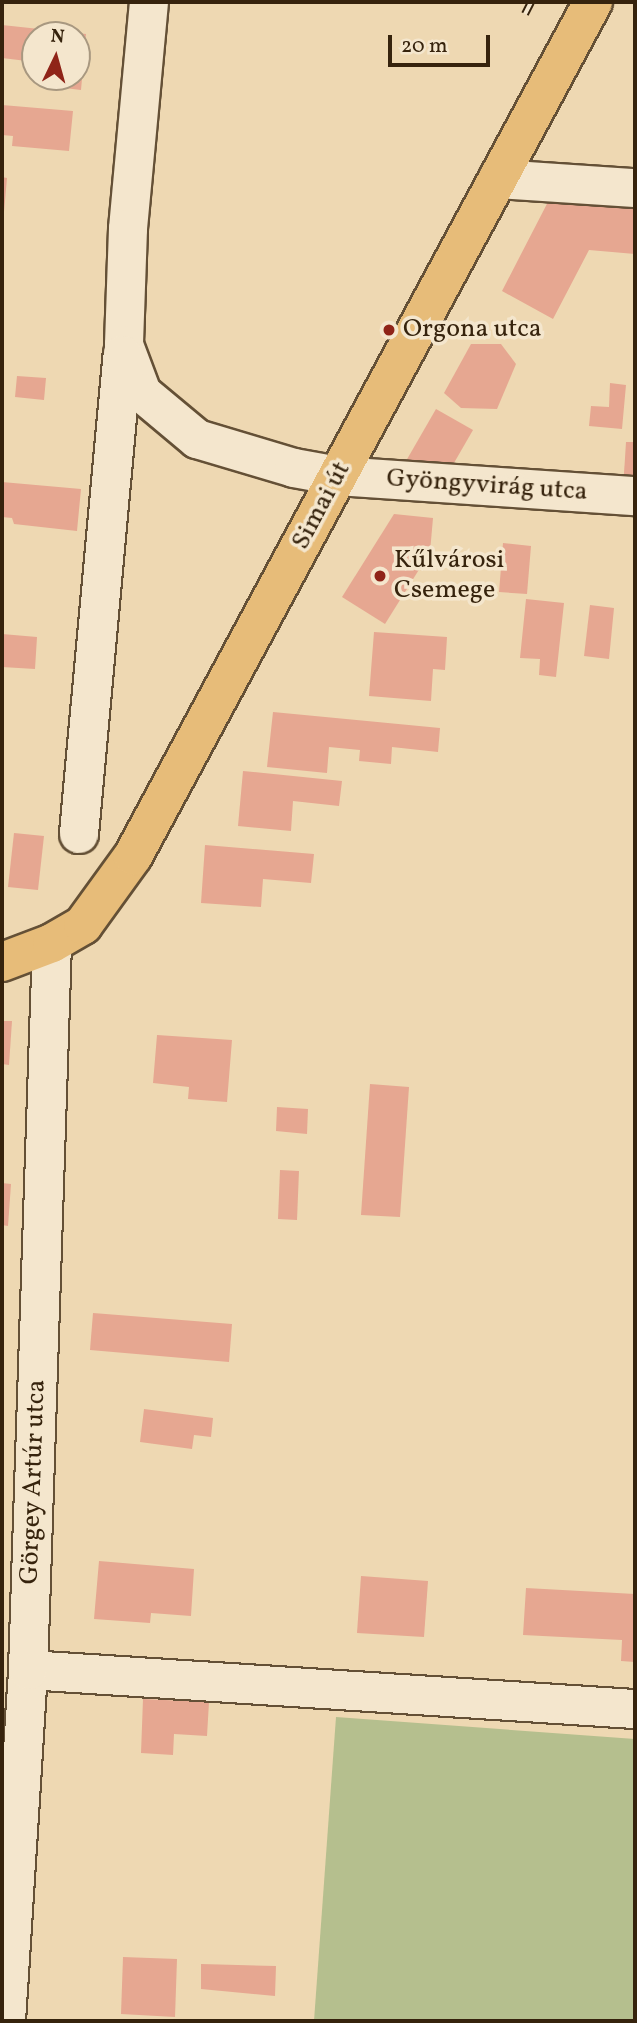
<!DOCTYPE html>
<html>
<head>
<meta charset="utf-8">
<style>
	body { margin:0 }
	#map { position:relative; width:637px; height:2023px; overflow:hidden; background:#eed8b2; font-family:Vollkorn,serif }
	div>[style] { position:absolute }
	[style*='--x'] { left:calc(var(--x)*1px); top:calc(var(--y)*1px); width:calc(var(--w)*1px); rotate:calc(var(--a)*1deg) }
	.green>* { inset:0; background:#b5bf8e }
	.building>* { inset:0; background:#e6a791 }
	.roads { filter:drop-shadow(2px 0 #645036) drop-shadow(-2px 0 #645036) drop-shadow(0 2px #645036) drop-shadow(0 -2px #645036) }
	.minor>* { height:38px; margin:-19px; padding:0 19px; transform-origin:19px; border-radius:19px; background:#f4e6cd }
	.major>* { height:38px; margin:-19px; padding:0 19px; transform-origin:19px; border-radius:19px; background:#e7bc79 }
	.rail>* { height:8px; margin-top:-4px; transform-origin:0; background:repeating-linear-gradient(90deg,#f4e6cd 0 16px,#36230d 0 32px); box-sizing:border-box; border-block:2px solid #36230d }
	.dots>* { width:19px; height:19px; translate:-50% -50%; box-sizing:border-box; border:4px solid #f4e6cd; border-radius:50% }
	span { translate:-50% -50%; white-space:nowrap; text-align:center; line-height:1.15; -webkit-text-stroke:7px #f4e6cd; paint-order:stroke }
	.poi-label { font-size:26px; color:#36230d }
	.left { translate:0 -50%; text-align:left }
	.street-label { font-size:26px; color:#36230d }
	.frame { position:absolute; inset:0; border:4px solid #36230d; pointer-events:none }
	.north { position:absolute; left:21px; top:21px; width:70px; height:70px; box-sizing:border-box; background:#f4e6cd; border:2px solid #a89880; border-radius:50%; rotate:5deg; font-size:19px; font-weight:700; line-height:28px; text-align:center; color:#36230d }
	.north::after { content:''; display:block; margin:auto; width:24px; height:32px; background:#8f2418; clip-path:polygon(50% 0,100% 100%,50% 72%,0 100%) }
	.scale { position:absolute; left:388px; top:35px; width:102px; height:32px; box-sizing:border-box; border:4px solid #36230d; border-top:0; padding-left:9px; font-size:21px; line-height:24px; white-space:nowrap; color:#36230d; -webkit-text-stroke:5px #f4e6cd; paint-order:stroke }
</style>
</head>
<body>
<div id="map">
	<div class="green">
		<div style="clip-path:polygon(336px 1717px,635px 1739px,635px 2021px,314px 2021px)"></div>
	</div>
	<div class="building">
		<div style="clip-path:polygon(2px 25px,86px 34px,81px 90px,40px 85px,41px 77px,77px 77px,77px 35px,35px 35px,35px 62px,2px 58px)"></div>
		<div style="clip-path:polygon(2px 105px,73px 111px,69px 151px,12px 146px,13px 136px,2px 135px)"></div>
		<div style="clip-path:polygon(2px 177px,7px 178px,4px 212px,2px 212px)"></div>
		<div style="clip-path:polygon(550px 198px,635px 205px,635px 254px,589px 250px,553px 319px,502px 291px)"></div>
		<div style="clip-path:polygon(471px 344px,501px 344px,516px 364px,497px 409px,461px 408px,444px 393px)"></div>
		<div style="clip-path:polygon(17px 376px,46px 378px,44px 400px,15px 397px)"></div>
		<div style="clip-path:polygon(610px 383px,626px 385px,622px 429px,589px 426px,591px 406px,609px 407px)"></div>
		<div style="clip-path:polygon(436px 409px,473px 430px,443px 482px,406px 461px)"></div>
		<div style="clip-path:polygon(626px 442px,635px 442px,635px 490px,623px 489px)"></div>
		<div style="clip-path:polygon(2px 482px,81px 489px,77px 531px,14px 524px,12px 518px,2px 517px)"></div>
		<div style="clip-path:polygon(394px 514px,433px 518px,430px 552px,385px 624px,342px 597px)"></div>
		<div style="clip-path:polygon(503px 543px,531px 546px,527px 594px,499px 592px)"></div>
		<div style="clip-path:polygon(526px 599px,564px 603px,556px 677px,539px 675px,540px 659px,520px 658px)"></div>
		<div style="clip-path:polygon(590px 605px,614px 608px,609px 659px,584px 656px)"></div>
		<div style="clip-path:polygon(374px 632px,447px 637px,445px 670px,433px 669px,431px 701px,369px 696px)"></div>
		<div style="clip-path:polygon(2px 634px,37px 637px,35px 669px,2px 667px)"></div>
		<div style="clip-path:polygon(273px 712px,440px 728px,438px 752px,392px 747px,391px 764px,359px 761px,360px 750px,329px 747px,327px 773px,267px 767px)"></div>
		<div style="clip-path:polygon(243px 771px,342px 781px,339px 806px,293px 801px,291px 831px,238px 826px)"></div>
		<div style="clip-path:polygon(14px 833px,44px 836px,38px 890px,8px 887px)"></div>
		<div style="clip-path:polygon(205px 845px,314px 854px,311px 883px,263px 879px,261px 907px,201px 903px)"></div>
		<div style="clip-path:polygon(2px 1021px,12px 1021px,9px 1065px,2px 1064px)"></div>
		<div style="clip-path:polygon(157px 1035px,232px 1040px,227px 1102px,188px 1099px,189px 1087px,153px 1083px)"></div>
		<div style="clip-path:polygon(370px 1084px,409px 1087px,400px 1217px,361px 1215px)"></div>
		<div style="clip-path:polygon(277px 1107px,308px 1109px,307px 1134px,276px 1131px)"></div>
		<div style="clip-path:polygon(280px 1170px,299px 1171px,297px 1220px,278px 1219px)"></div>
		<div style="clip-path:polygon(2px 1183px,11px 1184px,8px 1226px,2px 1225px)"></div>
		<div style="clip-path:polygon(93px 1313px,232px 1324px,229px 1362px,90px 1350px)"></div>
		<div style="clip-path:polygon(144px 1409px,213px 1418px,211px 1437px,194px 1435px,192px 1449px,140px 1442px)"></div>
		<div style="clip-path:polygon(99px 1561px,194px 1569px,191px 1616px,151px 1613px,150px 1623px,94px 1619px)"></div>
		<div style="clip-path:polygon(361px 1576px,428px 1581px,424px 1637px,357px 1633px)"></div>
		<div style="clip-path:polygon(526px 1588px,635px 1594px,635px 1662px,621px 1661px,622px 1640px,523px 1635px)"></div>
		<div style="clip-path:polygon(143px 1699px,209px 1702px,207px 1736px,174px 1734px,173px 1755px,141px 1753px)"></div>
		<div style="clip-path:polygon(123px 1957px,177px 1959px,175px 2017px,121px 2014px)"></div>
		<div style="clip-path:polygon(201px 1964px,276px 1966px,275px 1996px,201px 1989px)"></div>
	</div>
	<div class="roads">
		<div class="minor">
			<div style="--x:149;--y:2;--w:228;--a:95.3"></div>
			<div style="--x:128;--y:229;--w:116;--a:92"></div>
			<div style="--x:124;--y:345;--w:51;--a:69.4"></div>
			<div style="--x:142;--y:393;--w:72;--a:39.9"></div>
			<div style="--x:197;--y:439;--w:101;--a:16.6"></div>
			<div style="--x:294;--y:468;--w:45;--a:10.3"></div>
			<div style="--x:338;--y:476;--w:298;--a:3.9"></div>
			<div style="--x:498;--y:179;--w:137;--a:3.8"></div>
			<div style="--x:79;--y:834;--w:481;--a:-84.8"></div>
			<div style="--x:28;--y:1670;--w:608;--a:3.68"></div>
			<div style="--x:6;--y:2021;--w:352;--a:-86.4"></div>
			<div style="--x:28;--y:1670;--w:727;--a:-88.11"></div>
		</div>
		<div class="major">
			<div style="--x:2;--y:962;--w:53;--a:-20.8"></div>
			<div style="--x:52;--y:943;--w:36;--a:-30"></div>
			<div style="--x:83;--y:925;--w:85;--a:-54.1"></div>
			<div style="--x:133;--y:856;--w:970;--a:-61.69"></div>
		</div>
	</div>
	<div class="rail">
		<div style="--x:525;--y:14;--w:13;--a:-63"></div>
	</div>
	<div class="dots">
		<div style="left:389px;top:330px;background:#8f2418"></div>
		<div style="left:380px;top:576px;background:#8f2418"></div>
	</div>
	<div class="poi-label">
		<span class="left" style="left:403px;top:330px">Orgona utca</span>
		<span class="left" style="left:394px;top:576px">Kűlvárosi<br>Csemege</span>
	</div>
	<div class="street-label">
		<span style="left:487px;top:486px;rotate:4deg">Gyöngyvirág utca</span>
		<span style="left:322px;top:506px;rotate:-62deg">Simai út</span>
		<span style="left:34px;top:1482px;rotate:-88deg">Görgey Artúr utca</span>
	</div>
	<div class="frame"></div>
	<div class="north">N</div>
	<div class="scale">20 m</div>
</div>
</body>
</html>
